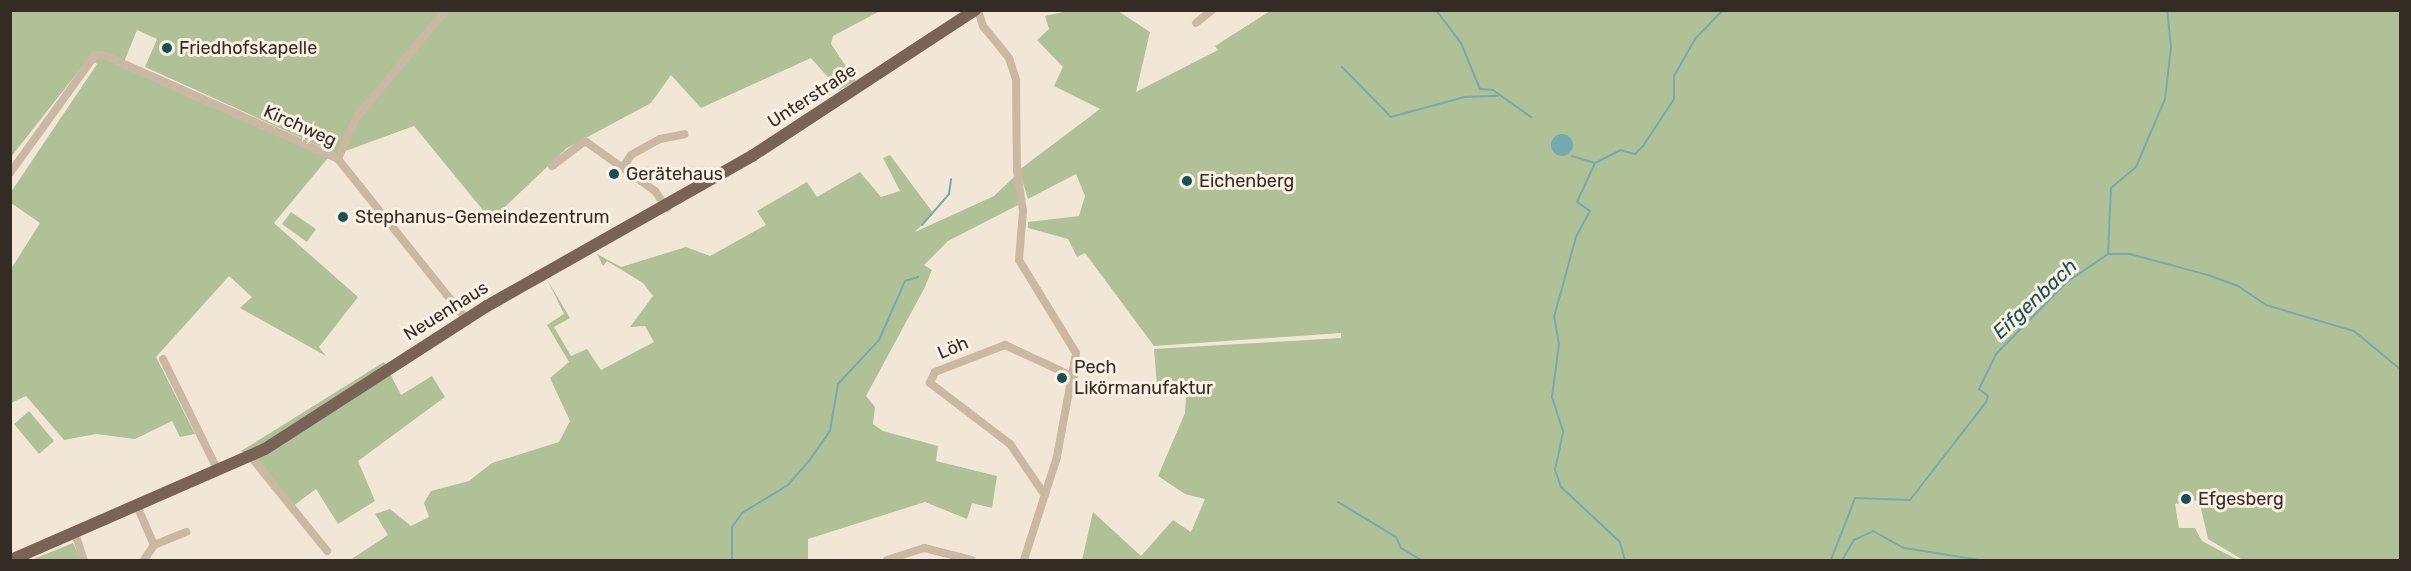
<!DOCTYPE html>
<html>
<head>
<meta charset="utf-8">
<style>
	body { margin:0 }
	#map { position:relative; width:2411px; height:571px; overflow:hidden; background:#f2e7d7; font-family:Rubik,sans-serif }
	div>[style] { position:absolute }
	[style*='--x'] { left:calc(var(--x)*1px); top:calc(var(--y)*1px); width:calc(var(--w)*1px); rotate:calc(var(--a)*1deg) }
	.green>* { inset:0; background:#b0c197 }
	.water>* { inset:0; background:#75aab0 }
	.round { border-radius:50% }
	.stream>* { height:2px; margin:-1px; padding:0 1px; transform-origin:1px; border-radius:1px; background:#75aab0 }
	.street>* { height:8px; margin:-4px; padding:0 4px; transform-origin:4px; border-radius:4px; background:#cab8a3 }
	.primary>* { height:12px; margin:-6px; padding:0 6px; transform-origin:6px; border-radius:6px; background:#786356 }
	.dots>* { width:16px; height:16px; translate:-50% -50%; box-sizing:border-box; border:3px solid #faf1e4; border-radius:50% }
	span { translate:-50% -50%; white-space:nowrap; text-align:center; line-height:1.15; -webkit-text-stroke:6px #faf1e4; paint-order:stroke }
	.poi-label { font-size:18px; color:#352b25 }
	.left { translate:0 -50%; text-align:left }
	.street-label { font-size:18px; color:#352b25 }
	.water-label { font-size:20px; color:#195058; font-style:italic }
	.frame { position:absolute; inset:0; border:12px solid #352b25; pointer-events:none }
</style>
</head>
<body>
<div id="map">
	<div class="green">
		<div style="clip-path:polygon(10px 11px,880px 11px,833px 36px,831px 44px,856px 81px,839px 90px,811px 58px,701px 108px,671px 75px,651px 103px,567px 148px,491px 220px,414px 126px,337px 154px,145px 67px,157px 39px,137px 30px,122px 67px,328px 158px,274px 223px,358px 297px,319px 347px,326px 356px,240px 308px,252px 297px,229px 276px,156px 357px,195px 434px,180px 437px,172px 421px,135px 439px,96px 434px,64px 440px,26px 396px,11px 403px,11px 269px,40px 223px,11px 203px,11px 192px,97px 64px,89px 58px,11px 157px)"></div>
		<div style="clip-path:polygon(1068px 11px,1118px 11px,1150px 32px,1136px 92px,1218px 50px,1215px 46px,1270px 11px,2400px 11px,2400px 560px,2243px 560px,2208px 539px,2199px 500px,2175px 504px,2179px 528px,2195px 528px,2202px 541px,2238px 560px,1082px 560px,1093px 512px,1141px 556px,1173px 520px,1191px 532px,1205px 499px,1185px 494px,1158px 476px,1185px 413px,1186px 396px,1157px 386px,1154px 349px,1341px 338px,1341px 333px,1154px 346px,1085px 253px,1077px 257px,1068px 239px,1028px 228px,1028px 222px,1079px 216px,1085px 196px,1076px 174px,1028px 199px,1019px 170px,1100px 109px,1054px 86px,1063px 67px,1037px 40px,1049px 29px,1045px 16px)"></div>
		<div style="clip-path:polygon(890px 155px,933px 213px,915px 232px,994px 196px,1014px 177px,1020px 204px,948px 241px,924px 265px,932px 270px,924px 289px,866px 396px,875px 407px,873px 424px,883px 431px,938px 446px,936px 461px,997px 476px,992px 508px,972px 503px,967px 519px,925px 502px,808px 539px,808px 560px,350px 560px,388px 535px,375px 514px,390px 509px,411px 526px,429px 517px,424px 503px,431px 491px,469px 481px,492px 463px,559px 442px,570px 421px,550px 378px,569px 362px,547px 325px,564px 314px,548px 281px,570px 318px,554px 327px,571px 356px,587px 349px,601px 370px,654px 342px,645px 326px,630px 327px,653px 296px,643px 283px,607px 261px,603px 266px,597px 254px,621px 267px,686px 247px,710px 256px,766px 225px,757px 211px,807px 182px,817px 197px,860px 172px,881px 197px,900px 191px,883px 158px)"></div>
		<div style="clip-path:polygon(291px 212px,316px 229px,307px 242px,282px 224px)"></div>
		<div style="clip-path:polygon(384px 362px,401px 395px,432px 376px,445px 397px,358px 461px,375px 501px,338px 524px,316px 489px,293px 506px,260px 462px,241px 451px)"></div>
		<div style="clip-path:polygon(29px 411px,54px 441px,39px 454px,14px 424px)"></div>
		<div style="clip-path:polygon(73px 543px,81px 560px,31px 560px)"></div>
	</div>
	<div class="water">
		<div class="round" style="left:1551px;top:134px;width:22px;height:22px"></div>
	</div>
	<div class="stream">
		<div style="--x:1436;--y:10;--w:41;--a:52.9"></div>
		<div style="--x:1461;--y:43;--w:50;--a:67.6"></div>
		<div style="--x:1480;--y:89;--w:13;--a:4"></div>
		<div style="--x:1493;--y:90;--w:47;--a:35.4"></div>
		<div style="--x:1342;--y:67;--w:70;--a:45.6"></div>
		<div style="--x:1391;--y:117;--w:76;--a:-15.3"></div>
		<div style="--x:1464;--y:97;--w:34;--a:-2"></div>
		<div style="--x:1572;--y:156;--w:24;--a:17"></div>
		<div style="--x:922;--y:225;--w:41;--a:-48.9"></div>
		<div style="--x:949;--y:194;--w:15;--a:-82"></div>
		<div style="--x:2108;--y:254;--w:66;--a:-87.4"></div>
		<div style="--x:2111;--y:188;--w:33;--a:-40"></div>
		<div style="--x:2136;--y:167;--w:74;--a:-66.9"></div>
		<div style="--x:2165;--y:99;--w:52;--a:-83.4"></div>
		<div style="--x:2171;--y:47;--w:37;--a:-96"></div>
		<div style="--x:1338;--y:502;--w:68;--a:31.1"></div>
		<div style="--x:1396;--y:537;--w:12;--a:66"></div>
		<div style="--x:1401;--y:548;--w:23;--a:31"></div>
		<div style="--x:732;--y:560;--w:33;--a:-90"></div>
		<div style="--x:732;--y:527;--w:17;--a:-54"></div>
		<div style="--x:742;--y:513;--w:54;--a:-31.3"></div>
		<div style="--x:788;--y:485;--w:32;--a:-49"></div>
		<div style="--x:809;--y:461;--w:37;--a:-55"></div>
		<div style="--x:830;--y:431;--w:48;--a:-80.3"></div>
		<div style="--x:838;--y:384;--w:60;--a:-47"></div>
		<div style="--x:879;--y:340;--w:64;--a:-66.2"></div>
		<div style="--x:905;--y:281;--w:14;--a:-17"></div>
		<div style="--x:1625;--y:560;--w:19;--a:-106"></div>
		<div style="--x:1620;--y:542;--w:81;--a:-137"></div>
		<div style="--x:1561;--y:487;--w:18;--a:-109"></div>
		<div style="--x:1555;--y:470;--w:40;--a:-78"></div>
		<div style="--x:1563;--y:431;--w:36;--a:-108"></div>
		<div style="--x:1552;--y:397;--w:53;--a:-82.5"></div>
		<div style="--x:1559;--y:344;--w:27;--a:-100"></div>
		<div style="--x:1554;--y:317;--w:83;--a:-74.6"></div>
		<div style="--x:1576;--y:237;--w:30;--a:-62"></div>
		<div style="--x:1590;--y:211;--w:16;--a:-145"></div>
		<div style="--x:1577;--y:202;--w:43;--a:-65.2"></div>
		<div style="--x:1595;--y:163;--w:28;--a:-27"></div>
		<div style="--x:1620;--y:150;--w:16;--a:15"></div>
		<div style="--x:1635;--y:154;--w:11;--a:-45"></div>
		<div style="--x:1643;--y:146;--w:56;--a:-56.6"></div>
		<div style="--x:1674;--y:99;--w:23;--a:-90"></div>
		<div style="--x:1674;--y:76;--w:43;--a:-60.4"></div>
		<div style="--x:1695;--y:39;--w:40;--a:-46"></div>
		<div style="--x:1831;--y:560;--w:66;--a:-68.8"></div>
		<div style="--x:1855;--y:498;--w:55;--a:2.1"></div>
		<div style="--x:1910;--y:500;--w:124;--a:-52.2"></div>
		<div style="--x:1986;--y:402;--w:6;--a:-72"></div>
		<div style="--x:1988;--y:396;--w:11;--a:-142"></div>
		<div style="--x:1979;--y:389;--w:39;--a:-64"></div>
		<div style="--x:1996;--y:354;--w:101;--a:-45.4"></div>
		<div style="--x:2067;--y:282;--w:50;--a:-34.3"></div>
		<div style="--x:2108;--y:254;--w:22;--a:0"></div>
		<div style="--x:2130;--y:254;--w:81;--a:15.1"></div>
		<div style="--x:2208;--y:275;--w:32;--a:20"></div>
		<div style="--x:2238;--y:286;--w:34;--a:34"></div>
		<div style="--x:2266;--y:305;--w:92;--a:16.5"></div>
		<div style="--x:2354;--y:331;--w:60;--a:39.6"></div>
		<div style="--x:1842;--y:560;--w:23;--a:-59"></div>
		<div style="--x:1854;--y:540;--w:21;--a:-25"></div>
		<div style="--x:1873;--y:531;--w:35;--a:29"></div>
		<div style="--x:1904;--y:548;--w:77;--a:9"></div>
	</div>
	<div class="street">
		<div style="--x:978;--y:10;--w:17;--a:73"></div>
		<div style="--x:983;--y:26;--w:41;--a:50.9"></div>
		<div style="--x:1009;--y:58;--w:23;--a:72"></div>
		<div style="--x:1016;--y:80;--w:90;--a:89.4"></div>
		<div style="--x:1017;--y:170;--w:41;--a:81.7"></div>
		<div style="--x:1023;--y:211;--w:49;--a:94.7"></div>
		<div style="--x:1019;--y:260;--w:109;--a:58.5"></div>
		<div style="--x:1076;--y:353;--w:106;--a:100.4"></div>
		<div style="--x:1057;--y:457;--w:108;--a:107.8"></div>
		<div style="--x:1196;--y:23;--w:21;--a:-39"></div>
		<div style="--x:338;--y:159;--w:45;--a:-66.3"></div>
		<div style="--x:356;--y:118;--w:141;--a:-50.2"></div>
		<div style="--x:552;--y:166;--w:41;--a:-37.1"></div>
		<div style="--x:585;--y:141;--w:86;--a:35.5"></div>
		<div style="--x:655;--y:191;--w:21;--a:55"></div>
		<div style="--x:623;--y:167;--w:14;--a:-56"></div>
		<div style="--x:631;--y:155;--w:33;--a:-29"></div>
		<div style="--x:660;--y:139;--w:25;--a:-11"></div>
		<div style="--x:10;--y:173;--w:145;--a:-54.2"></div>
		<div style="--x:95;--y:55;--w:11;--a:5"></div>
		<div style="--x:106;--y:56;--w:254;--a:23.9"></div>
		<div style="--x:338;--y:159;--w:205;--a:51.3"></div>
		<div style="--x:163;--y:359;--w:125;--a:63.8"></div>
		<div style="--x:251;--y:457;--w:121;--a:51"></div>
		<div style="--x:1042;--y:491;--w:57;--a:-124.2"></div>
		<div style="--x:1010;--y:444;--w:101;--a:-142.7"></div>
		<div style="--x:930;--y:383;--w:12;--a:-66"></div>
		<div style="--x:935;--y:372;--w:75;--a:-21.1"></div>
		<div style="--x:1005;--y:345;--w:76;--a:24.9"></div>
		<div style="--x:137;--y:506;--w:43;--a:66.4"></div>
		<div style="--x:154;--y:545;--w:35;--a:-22"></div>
		<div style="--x:75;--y:533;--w:28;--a:72"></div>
		<div style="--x:144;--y:560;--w:18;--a:-56"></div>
		<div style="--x:887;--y:560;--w:39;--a:-18"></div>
		<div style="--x:924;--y:548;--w:49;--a:14"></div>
	</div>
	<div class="primary">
		<div style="--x:11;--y:560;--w:277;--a:-23.6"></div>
		<div style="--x:265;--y:449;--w:264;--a:-32.8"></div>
		<div style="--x:487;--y:306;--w:305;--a:-29.5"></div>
		<div style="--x:752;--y:156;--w:267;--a:-33.2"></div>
	</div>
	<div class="dots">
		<div style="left:167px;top:48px;background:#195058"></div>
		<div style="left:614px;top:174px;background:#195058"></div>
		<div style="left:1187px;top:181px;background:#195058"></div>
		<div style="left:343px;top:217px;background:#195058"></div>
		<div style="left:1062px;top:378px;background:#195058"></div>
		<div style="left:2186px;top:499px;background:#195058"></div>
	</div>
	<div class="poi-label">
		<span class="left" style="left:179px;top:48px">Friedhofskapelle</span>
		<span class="left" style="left:626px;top:174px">Gerätehaus</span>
		<span class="left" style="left:1199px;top:181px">Eichenberg</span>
		<span class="left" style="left:355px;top:217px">Stephanus-Gemeindezentrum</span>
		<span class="left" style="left:1074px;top:378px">Pech<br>Likörmanufaktur</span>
		<span class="left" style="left:2198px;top:499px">Efgesberg</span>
	</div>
	<div class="street-label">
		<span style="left:812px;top:96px;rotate:-33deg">Unterstraße</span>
		<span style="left:300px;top:126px;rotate:24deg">Kirchweg</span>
		<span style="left:446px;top:311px;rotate:-32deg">Neuenhaus</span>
		<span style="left:953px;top:348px;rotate:-23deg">Löh</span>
	</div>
	<div class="water-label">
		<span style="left:2035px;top:299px;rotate:-43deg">Eifgenbach</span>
	</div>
	<div class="frame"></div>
</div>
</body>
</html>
